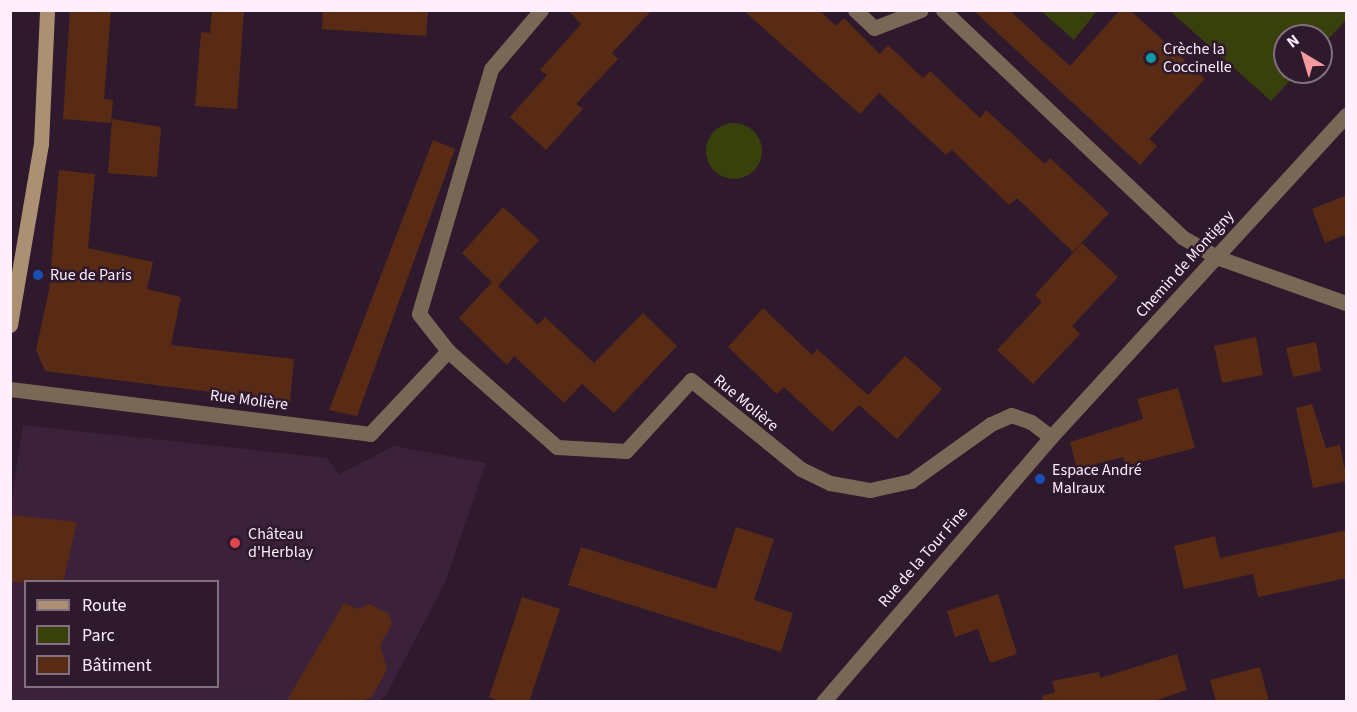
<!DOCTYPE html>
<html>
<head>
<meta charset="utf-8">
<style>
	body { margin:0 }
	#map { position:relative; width:1357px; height:712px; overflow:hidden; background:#2e192d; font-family:"Source Sans 3",sans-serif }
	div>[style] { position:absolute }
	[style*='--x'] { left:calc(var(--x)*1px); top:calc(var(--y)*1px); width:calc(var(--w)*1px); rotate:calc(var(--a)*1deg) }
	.built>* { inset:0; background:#3c213a }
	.green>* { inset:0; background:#38400c }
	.round { border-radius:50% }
	.building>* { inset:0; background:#5a2b14 }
	.lane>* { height:15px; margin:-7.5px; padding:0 7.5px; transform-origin:7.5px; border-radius:7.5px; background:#796856 }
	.street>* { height:15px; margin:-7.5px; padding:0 7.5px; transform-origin:7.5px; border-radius:7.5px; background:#796856 }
	.secondary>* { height:15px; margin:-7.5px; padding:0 7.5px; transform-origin:7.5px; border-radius:7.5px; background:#ac9073 }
	.dots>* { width:16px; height:16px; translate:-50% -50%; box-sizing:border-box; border:3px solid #2e192d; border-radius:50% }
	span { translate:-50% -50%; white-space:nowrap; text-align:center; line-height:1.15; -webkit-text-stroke:5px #2e192d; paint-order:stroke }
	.poi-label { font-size:16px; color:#ffeffd }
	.left { translate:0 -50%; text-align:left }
	.street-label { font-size:16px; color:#ffeffd }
	.frame { position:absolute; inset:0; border:12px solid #ffeffd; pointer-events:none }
	.legend { position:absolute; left:24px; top:580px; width:195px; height:108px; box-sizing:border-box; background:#2e192d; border:2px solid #826f80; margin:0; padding:8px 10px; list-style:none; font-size:18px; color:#ffeffd }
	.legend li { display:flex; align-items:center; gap:12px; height:30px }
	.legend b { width:30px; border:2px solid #826f80 }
	.north { position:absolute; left:1273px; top:24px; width:60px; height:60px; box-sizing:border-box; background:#2e192d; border:2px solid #826f80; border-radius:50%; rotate:322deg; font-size:16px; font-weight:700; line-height:24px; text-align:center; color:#ffeffd }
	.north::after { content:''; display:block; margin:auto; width:21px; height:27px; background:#f49b9f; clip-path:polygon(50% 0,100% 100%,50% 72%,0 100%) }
</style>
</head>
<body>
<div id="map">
	<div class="built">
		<div style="clip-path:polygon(evenodd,23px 425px,327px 458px,339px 474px,394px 446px,486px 463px,445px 583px,386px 695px,379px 701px,11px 702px,11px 504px,23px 425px,26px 582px,218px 582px,218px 686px,26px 686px,26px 582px)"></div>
	</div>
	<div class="green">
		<div style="clip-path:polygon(1041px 11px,1097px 11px,1074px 40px)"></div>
		<div style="clip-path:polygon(1170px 11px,1346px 11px,1346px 20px,1321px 47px,1321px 36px,1285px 36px,1285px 72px,1298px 72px,1271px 101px)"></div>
		<div class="round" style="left:706px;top:123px;width:56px;height:56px"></div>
	</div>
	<div class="building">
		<div style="clip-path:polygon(70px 10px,111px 10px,104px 99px,113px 100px,111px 123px,63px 119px)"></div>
		<div style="clip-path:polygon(212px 10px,244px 10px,237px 109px,195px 106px,201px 32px,210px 33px)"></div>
		<div style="clip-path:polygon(323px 10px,428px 10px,426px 36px,322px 29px)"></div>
		<div style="clip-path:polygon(568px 10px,652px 10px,612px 53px,618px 59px,576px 104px,583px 109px,546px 150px,510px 117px,547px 75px,540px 70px,581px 24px)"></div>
		<div style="clip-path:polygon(743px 10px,819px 10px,836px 26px,844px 18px,880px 54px,888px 45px,923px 78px,930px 71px,980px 118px,986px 110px,1045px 164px,1050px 158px,1109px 213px,1073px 252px,1017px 198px,1009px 205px,952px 150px,946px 155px,879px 93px,860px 114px)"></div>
		<div style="clip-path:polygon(973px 10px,1009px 10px,1070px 66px,1120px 10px,1130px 10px,1205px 79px,1149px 139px,1157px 146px,1140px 165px)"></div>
		<div style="clip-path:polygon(112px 119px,161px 127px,157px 177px,108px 173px)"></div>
		<div style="clip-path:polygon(433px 140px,455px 149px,357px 416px,329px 410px)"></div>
		<div style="clip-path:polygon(59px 170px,95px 174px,88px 248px,153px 262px,147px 289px,181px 297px,171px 345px,294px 359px,290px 402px,45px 371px,36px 350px,49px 290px)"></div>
		<div style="clip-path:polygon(1347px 195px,1347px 234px,1325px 243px,1312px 209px)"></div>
		<div style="clip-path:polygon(503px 207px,539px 240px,498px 286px,538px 325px,545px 317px,594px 363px,643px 313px,677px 346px,614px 413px,582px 384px,564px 403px,514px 356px,507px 365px,459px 318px,492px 282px,462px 253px)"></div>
		<div style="clip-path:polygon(1082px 243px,1118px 277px,1072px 326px,1080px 334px,1033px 384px,997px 350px,1042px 302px,1035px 295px)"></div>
		<div style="clip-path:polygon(763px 308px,812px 355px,817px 349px,868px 395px,905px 356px,942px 389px,897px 439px,859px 405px,832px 432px,784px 387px,777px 394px,728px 347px)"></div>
		<div style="clip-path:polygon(1256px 337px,1263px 375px,1222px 383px,1214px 346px)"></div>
		<div style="clip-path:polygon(1316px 342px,1321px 371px,1293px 377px,1286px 348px)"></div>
		<div style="clip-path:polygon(1178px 388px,1195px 448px,1125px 466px,1123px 457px,1077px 469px,1070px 442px,1143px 419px,1137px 399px)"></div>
		<div style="clip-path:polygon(1312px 404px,1326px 448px,1340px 445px,1347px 481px,1313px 488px,1296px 408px)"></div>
		<div style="clip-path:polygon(10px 515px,77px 522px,63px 582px,10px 582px)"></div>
		<div style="clip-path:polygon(736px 527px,774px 539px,754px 600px,793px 613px,781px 652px,568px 585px,581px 547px,716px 589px)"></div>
		<div style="clip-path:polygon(1347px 530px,1347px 578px,1258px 597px,1253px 574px,1184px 589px,1174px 546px,1215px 536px,1220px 558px)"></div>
		<div style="clip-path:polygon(998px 594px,1017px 654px,990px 663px,978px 629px,955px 637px,947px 611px)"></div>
		<div style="clip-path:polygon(522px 597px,560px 609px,529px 702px,503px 702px,489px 697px)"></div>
		<div style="clip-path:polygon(344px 603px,358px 609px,370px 604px,389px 614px,392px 624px,380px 645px,387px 669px,372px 697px,357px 702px,286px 702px)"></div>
		<div style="clip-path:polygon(1177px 654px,1187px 690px,1151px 702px,1043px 702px,1042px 696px,1055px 692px,1052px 681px,1099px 672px,1100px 678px)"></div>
		<div style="clip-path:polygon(1260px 667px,1269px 702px,1216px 702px,1210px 680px)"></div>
	</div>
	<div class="lane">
		<div style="--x:541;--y:10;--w:77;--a:130.3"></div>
		<div style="--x:491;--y:69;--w:255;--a:106.4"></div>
		<div style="--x:419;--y:314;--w:47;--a:51.9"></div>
		<div style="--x:448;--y:351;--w:145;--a:41.4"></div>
		<div style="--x:557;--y:447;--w:69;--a:3.3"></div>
		<div style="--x:626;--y:451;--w:96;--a:-47.5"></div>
		<div style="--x:691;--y:380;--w:141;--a:39"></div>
		<div style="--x:801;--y:469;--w:32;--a:26"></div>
		<div style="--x:830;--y:483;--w:41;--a:9.9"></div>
		<div style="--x:870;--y:490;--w:42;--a:-12.4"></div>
		<div style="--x:911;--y:481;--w:98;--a:-35.5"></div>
		<div style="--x:991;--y:424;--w:22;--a:-24"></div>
		<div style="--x:1011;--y:415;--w:21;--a:19"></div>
		<div style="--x:1031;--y:422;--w:25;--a:37"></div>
		<div style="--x:855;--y:10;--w:26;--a:43"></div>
		<div style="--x:874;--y:28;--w:50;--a:-21"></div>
		<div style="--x:943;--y:10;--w:330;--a:43.5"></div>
		<div style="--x:1182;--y:237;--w:39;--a:30"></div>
	</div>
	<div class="street">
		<div style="--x:1216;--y:257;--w:138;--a:19.5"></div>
		<div style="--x:10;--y:389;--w:363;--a:7.1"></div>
		<div style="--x:370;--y:434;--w:114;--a:-46.8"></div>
		<div style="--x:823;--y:702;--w:350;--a:-49.3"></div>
		<div style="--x:1051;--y:437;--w:437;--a:-47.5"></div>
	</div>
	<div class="secondary">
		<div style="--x:10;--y:325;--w:184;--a:-80.3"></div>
		<div style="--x:41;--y:144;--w:134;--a:-87.4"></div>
	</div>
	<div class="dots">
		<div style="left:1151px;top:58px;background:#0f9aa8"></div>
		<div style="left:38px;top:275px;background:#1a4fb4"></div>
		<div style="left:1040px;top:479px;background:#1a4fb4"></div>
		<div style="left:235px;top:543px;background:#e0444e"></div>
	</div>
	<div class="poi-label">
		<span class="left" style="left:1163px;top:58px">Crèche la<br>Coccinelle</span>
		<span class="left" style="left:50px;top:275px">Rue de Paris</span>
		<span class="left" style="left:1052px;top:479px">Espace André<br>Malraux</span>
		<span class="left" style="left:248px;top:543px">Château<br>d'Herblay</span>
	</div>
	<div class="street-label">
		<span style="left:1185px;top:264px;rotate:-48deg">Chemin de Montigny</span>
		<span style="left:249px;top:400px;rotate:7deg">Rue Molière</span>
		<span style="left:746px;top:403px;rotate:40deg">Rue Molière</span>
		<span style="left:923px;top:557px;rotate:-49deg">Rue de la Tour Fine</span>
	</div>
	<div class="frame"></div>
	<ul class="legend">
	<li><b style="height:8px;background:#ac9073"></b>Route</li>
	<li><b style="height:16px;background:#38400c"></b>Parc</li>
	<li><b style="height:16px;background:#5a2b14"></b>Bâtiment</li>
	</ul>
	<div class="north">N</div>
</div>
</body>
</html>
